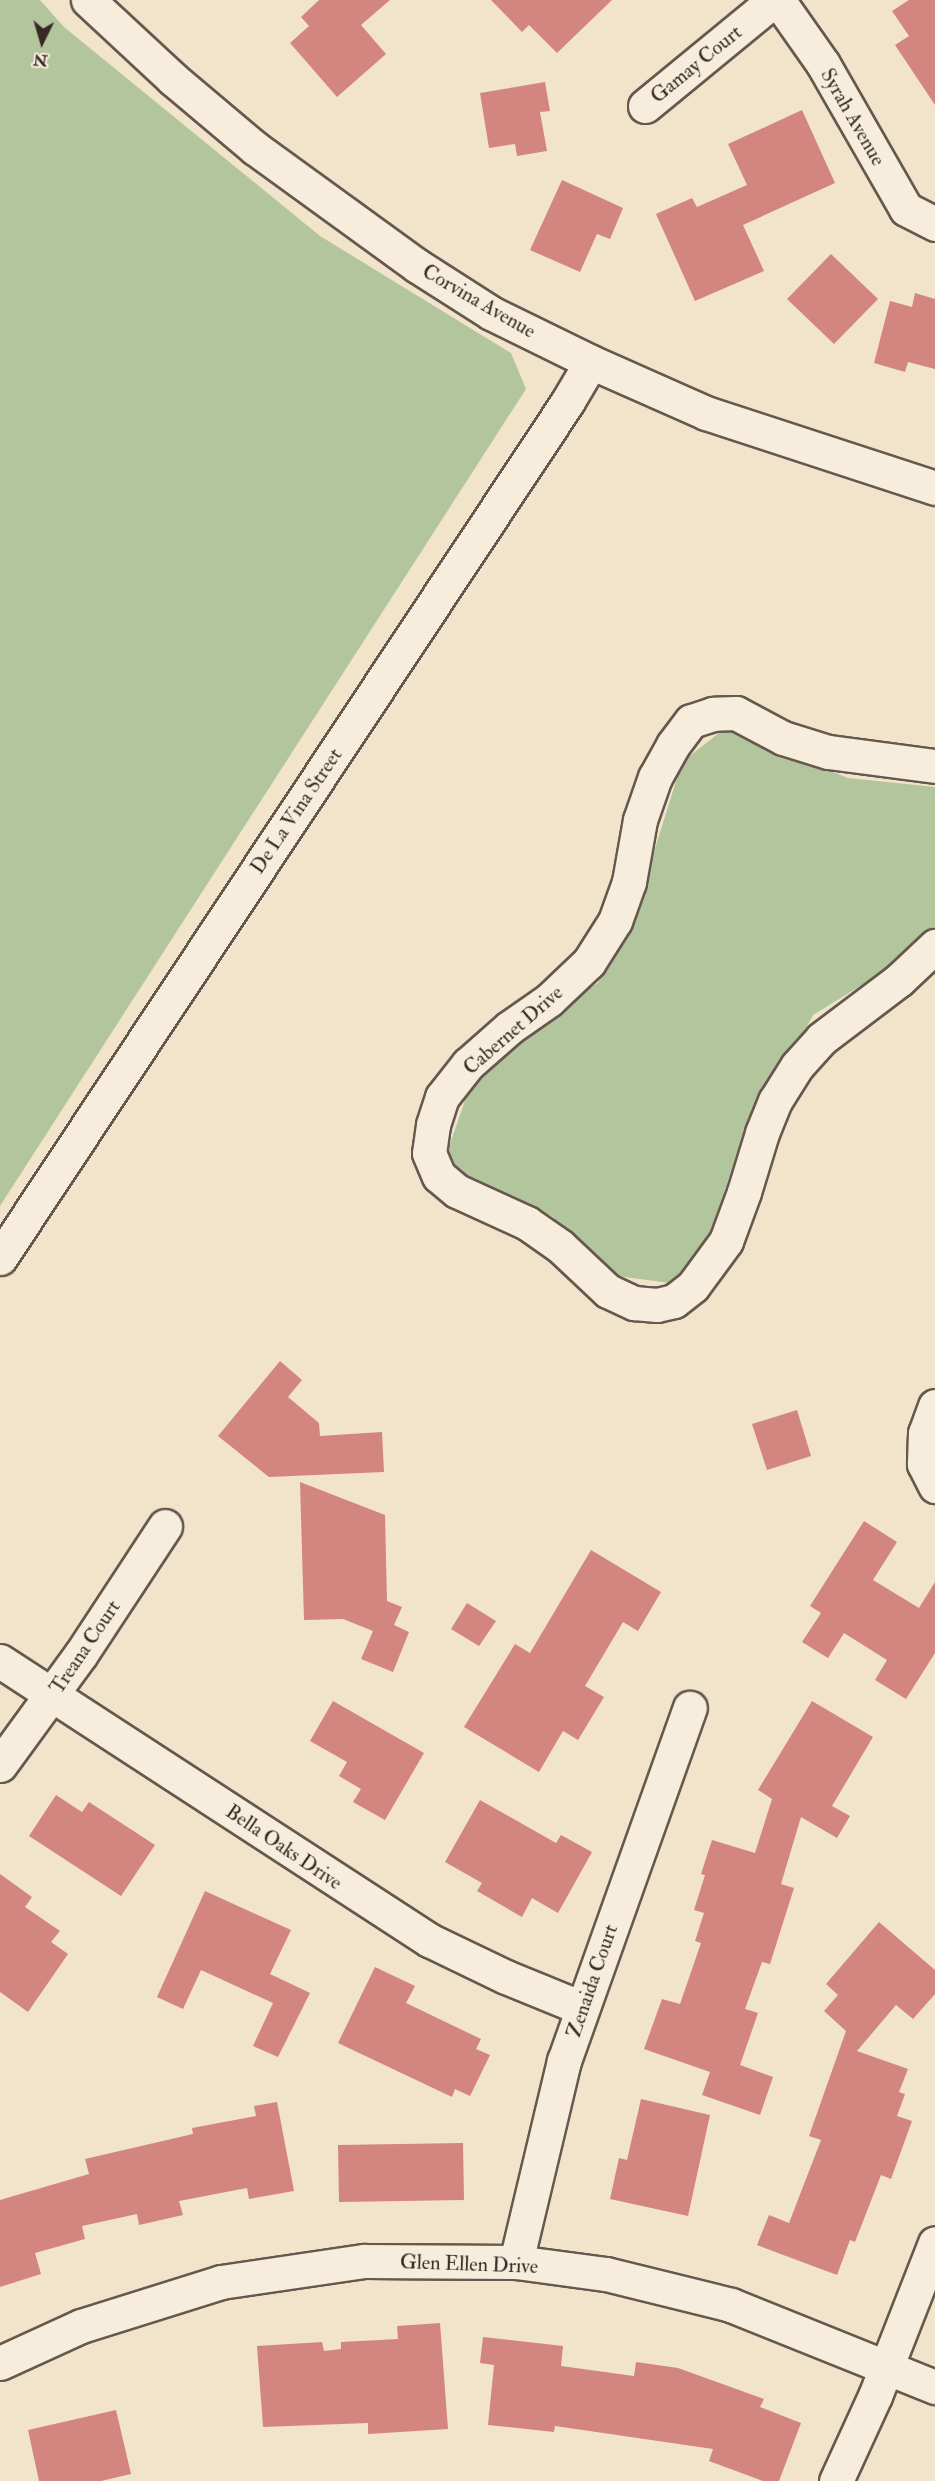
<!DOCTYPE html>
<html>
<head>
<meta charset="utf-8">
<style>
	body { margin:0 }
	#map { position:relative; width:935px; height:2481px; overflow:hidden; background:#f1e4ca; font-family:"IM FELL Double Pica",serif }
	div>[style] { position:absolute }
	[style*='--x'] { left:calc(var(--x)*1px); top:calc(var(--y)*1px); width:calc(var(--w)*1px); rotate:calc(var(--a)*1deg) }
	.green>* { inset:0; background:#b3c59c }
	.building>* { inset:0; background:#d3857f }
	.roads { filter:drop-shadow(2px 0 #66584e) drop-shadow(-2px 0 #66584e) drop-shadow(0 2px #66584e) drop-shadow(0 -2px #66584e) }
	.minor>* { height:33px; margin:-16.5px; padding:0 16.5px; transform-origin:16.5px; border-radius:16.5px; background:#f6eddd }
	span { translate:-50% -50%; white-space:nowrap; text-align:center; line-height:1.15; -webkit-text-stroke:5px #f6eddd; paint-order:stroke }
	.street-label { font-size:20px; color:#372a24 }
	.north { position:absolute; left:12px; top:12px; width:60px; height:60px; -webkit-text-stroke:4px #f6eddd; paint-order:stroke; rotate:185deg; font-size:16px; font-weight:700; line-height:24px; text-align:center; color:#372a24 }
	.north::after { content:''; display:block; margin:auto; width:21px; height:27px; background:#372a24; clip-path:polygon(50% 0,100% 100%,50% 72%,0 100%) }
</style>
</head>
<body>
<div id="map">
	<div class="green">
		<div style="clip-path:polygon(0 0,40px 0,64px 27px,320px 236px,511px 353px,526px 389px,0 1206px)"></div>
		<div style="clip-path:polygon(724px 729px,848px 778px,935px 787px,935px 926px,896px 964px,813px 1015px,736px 1157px,693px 1286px,609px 1275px,552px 1216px,439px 1176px,482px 1051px,598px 983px,647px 874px,682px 762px)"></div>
	</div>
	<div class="building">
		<div style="clip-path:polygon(319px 0,390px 0,361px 25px,386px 54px,337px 97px,290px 43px,309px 26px,301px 17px)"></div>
		<div style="clip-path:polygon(491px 0,612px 0,557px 53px,529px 25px,522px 32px)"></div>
		<div style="clip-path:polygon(909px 0,935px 0,935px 105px,895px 45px,909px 36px,892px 11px)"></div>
		<div style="clip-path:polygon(545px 82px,550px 111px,540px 112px,547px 151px,517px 156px,515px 144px,489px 148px,480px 93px)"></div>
		<div style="clip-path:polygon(802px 110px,835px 183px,743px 225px,764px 271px,695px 301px,656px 214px,692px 198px,697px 207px,747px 185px,728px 144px)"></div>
		<div style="clip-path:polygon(562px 180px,623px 208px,610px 239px,597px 234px,580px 272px,530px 250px)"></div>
		<div style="clip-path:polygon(831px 254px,878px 299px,834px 344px,787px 299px)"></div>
		<div style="clip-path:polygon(915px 293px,935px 299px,935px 369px,908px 362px,905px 372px,874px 363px,890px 301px,912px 307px)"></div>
		<div style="clip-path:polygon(280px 1361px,302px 1380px,288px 1397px,319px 1423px,320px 1436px,382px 1432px,384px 1472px,269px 1477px,218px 1436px)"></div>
		<div style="clip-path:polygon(797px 1410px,811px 1456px,767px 1470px,752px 1424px)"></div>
		<div style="clip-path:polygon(300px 1482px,385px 1515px,387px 1601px,402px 1607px,394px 1625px,409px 1632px,393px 1672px,361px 1659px,373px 1631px,343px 1619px,304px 1620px)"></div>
		<div style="clip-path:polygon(864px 1521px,897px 1542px,873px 1580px,919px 1608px,935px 1582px,935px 1653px,906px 1699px,875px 1680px,887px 1660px,844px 1633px,828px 1658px,802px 1642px,821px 1613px,810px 1606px)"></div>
		<div style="clip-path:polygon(591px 1550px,661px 1592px,638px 1631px,623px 1622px,585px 1686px,604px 1697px,578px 1740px,563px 1731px,539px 1772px,464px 1727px,515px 1644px,530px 1653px)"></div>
		<div style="clip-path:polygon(467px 1603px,496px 1621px,479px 1646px,451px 1629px)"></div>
		<div style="clip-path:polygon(333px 1701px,424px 1753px,385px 1820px,353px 1802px,361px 1789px,339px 1776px,347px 1762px,310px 1741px)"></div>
		<div style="clip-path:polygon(812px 1701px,873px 1737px,832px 1806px,850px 1816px,837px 1838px,801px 1817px,781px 1884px,794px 1888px,770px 1964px,762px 1962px,745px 2009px,758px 2013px,740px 2065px,773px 2077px,760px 2115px,702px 2095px,710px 2072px,644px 2049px,662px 1999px,680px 2004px,701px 1943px,695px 1941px,704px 1913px,694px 1910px,705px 1875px,701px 1874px,712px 1840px,755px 1853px,772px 1799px,758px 1790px)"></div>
		<div style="clip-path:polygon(56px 1795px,82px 1812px,89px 1802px,155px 1845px,121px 1896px,29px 1836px)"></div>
		<div style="clip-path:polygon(480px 1800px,556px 1843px,561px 1835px,592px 1852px,558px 1913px,532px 1898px,522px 1917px,477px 1891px,482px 1883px,445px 1862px)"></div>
		<div style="clip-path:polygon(0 1874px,32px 1897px,25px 1907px,60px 1931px,51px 1942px,68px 1954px,28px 2012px,0 1992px)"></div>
		<div style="clip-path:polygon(205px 1891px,291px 1930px,270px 1974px,310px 1993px,278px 2057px,253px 2046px,273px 2003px,201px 1970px,183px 2009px,157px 1997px)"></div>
		<div style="clip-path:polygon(879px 1922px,935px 1970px,935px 1994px,913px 2019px,896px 2005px,857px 2051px,908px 2069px,899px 2092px,905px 2094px,897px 2116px,912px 2121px,891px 2179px,881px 2175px,855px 2242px,850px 2240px,837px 2275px,757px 2245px,769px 2215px,789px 2223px,821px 2140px,809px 2136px,846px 2031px,824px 2011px,838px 1995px,826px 1984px)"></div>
		<div style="clip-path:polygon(375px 1967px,415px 1986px,406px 2003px,481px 2039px,476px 2049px,490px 2055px,470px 2096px,455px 2089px,452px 2097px,338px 2043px)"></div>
		<div style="clip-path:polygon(641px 2099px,710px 2115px,688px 2216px,610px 2199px,619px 2158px,627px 2160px)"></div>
		<div style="clip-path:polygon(277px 2102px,294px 2191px,249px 2199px,247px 2188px,179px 2201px,183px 2215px,139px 2225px,137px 2214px,82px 2226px,85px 2239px,35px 2253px,41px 2274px,0 2287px,0 2200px,89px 2174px,85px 2159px,193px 2134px,192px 2128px,256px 2116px,254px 2106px)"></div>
		<div style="clip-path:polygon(463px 2143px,464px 2200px,339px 2202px,338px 2145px)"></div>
		<div style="clip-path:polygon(440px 2323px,448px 2429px,368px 2434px,368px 2423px,263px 2427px,257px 2346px,322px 2342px,324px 2351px,341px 2349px,341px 2342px,398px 2339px,397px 2326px)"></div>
		<div style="clip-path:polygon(483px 2337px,563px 2346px,561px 2366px,634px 2376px,636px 2362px,678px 2368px,764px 2399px,760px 2407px,801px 2423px,779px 2481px,763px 2481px,709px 2461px,713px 2449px,555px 2426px,554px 2432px,488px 2425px,494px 2365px,480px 2363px)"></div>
		<div style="clip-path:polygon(116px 2410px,131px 2474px,101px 2481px,39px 2481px,28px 2430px)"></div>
	</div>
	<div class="roads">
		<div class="minor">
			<div style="--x:88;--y:0;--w:116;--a:42.9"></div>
			<div style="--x:173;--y:79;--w:107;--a:40.1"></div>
			<div style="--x:255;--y:148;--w:199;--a:36"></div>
			<div style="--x:416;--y:265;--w:89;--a:32.6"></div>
			<div style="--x:491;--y:313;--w:111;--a:26.1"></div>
			<div style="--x:591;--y:362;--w:126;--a:23.9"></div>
			<div style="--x:706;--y:413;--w:241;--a:18.1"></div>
			<div style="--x:778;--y:0;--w:78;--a:54.9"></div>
			<div style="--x:823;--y:64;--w:167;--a:60.2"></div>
			<div style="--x:906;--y:209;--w:33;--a:27"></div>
			<div style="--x:645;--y:106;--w:167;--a:-39.4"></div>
			<div style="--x:935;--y:766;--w:108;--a:-172.5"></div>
			<div style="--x:828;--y:752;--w:47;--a:-162.7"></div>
			<div style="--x:783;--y:738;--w:53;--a:-152"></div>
			<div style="--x:736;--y:713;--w:23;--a:178"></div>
			<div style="--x:713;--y:714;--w:23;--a:162"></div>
			<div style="--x:691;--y:721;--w:30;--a:127"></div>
			<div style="--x:673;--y:745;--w:37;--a:119"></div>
			<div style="--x:655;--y:777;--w:46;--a:109.2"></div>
			<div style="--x:640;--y:820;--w:63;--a:100.1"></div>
			<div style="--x:629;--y:882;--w:41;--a:109.7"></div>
			<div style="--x:615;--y:921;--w:49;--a:122.4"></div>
			<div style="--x:589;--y:962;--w:55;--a:136.5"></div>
			<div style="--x:549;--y:1000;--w:49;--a:145"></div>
			<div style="--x:509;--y:1028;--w:55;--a:138.7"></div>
			<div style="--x:468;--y:1064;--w:42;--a:128.2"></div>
			<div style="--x:442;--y:1097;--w:29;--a:108"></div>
			<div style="--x:433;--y:1125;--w:28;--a:98"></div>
			<div style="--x:429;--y:1153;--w:25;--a:67"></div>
			<div style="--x:439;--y:1176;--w:23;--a:40"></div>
			<div style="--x:457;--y:1191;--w:77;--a:24.6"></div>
			<div style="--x:527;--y:1223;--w:40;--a:34.9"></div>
			<div style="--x:560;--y:1246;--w:66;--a:43.2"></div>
			<div style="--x:608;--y:1291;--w:29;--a:25"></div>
			<div style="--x:634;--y:1303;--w:23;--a:5"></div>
			<div style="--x:657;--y:1305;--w:17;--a:-13"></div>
			<div style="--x:674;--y:1301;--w:24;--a:-38"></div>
			<div style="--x:693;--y:1286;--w:56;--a:-53.7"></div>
			<div style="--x:726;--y:1241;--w:52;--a:-69.8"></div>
			<div style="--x:744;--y:1192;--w:62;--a:-73"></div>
			<div style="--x:762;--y:1133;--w:35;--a:-68"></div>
			<div style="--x:775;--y:1101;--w:41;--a:-57.8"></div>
			<div style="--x:797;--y:1066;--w:36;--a:-48"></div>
			<div style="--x:821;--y:1039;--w:98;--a:-37.1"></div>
			<div style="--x:899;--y:980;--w:50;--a:-43.4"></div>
			<div style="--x:0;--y:1258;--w:1028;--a:-56.46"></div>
			<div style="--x:568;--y:401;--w:45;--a:-59.5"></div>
			<div style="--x:935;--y:1406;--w:29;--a:110"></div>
			<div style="--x:925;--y:1433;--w:31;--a:92"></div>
			<div style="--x:924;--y:1464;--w:25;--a:63"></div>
			<div style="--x:0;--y:1661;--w:512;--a:33.04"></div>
			<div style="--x:429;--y:1940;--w:85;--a:25.7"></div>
			<div style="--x:506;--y:1977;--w:82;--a:22.2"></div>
			<div style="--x:0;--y:1765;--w:137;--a:-53.9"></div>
			<div style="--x:81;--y:1654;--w:153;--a:-56.7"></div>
			<div style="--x:516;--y:2262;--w:207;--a:-76.6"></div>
			<div style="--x:564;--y:2061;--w:375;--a:-70.4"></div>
			<div style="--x:0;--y:2363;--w:89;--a:-24.6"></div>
			<div style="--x:81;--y:2326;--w:147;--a:-17.4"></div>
			<div style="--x:221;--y:2282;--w:145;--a:-8.4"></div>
			<div style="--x:364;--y:2261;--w:152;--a:0.4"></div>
			<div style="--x:516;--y:2262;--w:91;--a:7.6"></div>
			<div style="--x:606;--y:2274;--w:129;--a:13.9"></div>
			<div style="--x:731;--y:2305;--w:220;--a:21.9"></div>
			<div style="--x:836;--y:2481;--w:94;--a:-65.4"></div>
			<div style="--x:875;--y:2396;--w:164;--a:-68.6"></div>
		</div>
	</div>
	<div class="street-label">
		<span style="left:696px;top:64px;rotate:-39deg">Gamay Court</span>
		<span style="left:853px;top:117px;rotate:60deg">Syrah Avenue</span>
		<span style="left:479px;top:301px;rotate:30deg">Corvina Avenue</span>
		<span style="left:296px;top:811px;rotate:-56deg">De La Vina Street</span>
		<span style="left:513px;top:1030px;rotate:-41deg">Cabernet Drive</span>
		<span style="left:85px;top:1647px;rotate:-56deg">Treana Court</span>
		<span style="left:284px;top:1847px;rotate:34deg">Bella Oaks Drive</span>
		<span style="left:592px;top:1981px;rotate:-71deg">Zenaida Court</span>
		<span style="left:469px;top:2264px;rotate:2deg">Glen Ellen Drive</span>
	</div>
	<div class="north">N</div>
</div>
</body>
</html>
